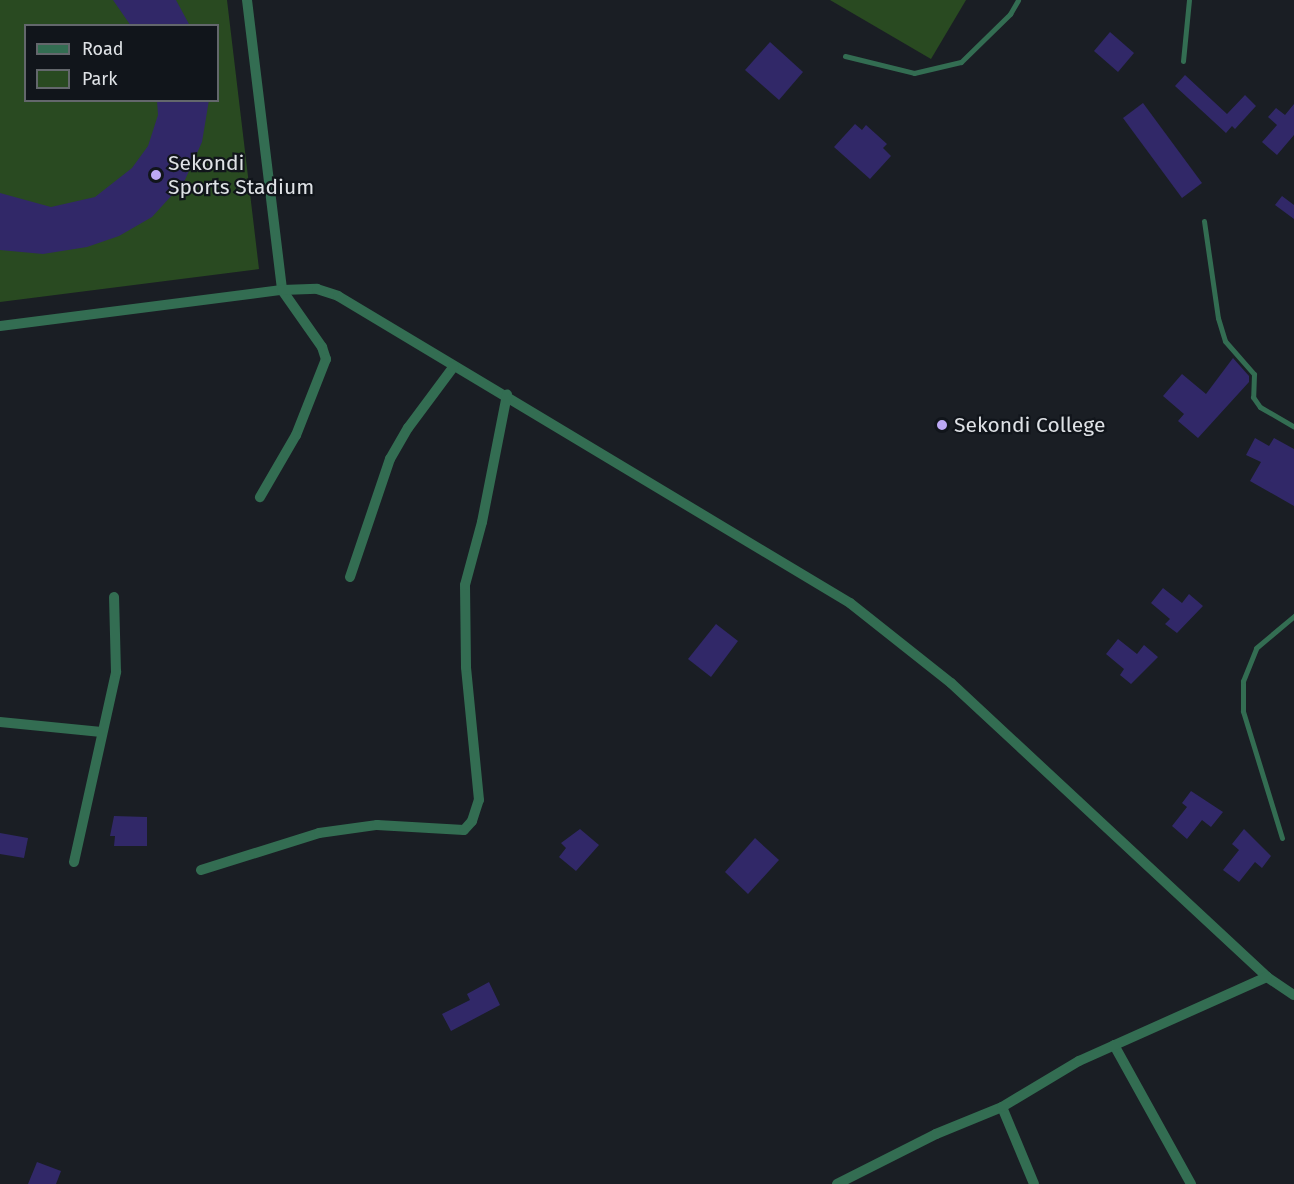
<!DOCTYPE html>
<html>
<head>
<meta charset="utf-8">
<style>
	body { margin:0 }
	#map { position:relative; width:1294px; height:1184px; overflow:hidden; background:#1a1e24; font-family:"Fira Sans",sans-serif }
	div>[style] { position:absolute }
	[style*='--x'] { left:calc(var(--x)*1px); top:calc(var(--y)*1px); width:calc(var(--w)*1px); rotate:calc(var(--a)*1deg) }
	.green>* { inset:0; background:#294a21 }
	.building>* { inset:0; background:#312868 }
	.lane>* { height:5px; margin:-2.5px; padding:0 2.5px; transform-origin:2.5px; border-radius:2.5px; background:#336d52 }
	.street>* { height:10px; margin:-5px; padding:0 5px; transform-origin:5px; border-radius:5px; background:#336d52 }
	.dots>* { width:16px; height:16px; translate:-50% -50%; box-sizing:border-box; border:3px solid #11151b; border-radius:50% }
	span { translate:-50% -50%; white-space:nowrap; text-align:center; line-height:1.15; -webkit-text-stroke:4.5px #11151b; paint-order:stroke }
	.poi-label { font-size:21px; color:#dfe2e6 }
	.left { translate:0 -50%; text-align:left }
	.legend { position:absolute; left:24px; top:24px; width:195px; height:78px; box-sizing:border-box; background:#11151b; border:2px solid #63676c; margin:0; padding:8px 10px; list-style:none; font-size:18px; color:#dfe2e6 }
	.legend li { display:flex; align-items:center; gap:12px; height:30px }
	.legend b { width:30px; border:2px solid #63676c }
</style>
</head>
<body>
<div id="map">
	<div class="green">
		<div style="clip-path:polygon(evenodd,0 0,227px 0,259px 269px,0 302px,0 0,26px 26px,218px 26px,218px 100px,26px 100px,26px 26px)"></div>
		<div style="clip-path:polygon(830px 0,966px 0,931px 59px)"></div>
	</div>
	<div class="building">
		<div style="clip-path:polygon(113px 0,176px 0,190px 26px,131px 26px)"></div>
		<div style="clip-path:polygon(1110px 32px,1134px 53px,1118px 72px,1094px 51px)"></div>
		<div style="clip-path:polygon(770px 42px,803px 72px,779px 100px,745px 70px)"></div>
		<div style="clip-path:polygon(1185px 75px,1227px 114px,1245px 95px,1256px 106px,1235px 129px,1232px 126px,1226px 133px,1175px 86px)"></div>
		<div style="clip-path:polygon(157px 100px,209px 100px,202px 142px,184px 182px,152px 217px,119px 236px,87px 247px,43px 254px,0 250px,0 193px,51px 207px,95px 197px,132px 168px,148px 146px,158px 115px)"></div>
		<div style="clip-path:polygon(1143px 103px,1202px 183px,1182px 198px,1123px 118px)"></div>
		<div style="clip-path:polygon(1294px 104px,1294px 135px,1277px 155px,1262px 142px,1277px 125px,1268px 117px,1276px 108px,1285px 115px)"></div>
		<div style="clip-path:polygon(855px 124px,862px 130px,866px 125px,887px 144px,883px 148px,891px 156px,870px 179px,834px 147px)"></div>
		<div style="clip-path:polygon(1282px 196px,1294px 205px,1294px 219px,1275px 205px)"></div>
		<div style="clip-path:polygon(1233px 358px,1249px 376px,1249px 382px,1198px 438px,1178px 421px,1184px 414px,1163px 396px,1182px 374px,1206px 394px)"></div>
		<div style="clip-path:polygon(1255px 438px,1269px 446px,1274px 438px,1294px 449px,1294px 506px,1250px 481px,1261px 462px,1246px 455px)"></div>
		<div style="clip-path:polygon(1163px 588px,1182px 603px,1189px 594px,1203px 606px,1177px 633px,1165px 624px,1170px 619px,1151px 603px)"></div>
		<div style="clip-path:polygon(716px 624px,738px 641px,711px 677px,688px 659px)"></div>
		<div style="clip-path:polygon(1118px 639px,1137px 654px,1144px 645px,1158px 657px,1131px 684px,1120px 675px,1124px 669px,1106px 654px)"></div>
		<div style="clip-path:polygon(1191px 791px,1223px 812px,1211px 827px,1202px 820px,1187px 839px,1172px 826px,1187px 807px,1182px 803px)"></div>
		<div style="clip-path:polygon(114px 816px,147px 817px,147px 846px,114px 846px,115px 836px,110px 836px)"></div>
		<div style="clip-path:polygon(580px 829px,599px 845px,576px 871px,559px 857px,566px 848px,561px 843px)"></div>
		<div style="clip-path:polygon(1244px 829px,1271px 856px,1262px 868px,1255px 862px,1239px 882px,1223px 870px,1239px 850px,1232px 844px)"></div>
		<div style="clip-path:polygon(0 833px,28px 838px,24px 858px,0 854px)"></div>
		<div style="clip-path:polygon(755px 838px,779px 860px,748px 894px,725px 872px)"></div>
		<div style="clip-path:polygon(489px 982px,500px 1005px,451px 1031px,442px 1014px,470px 1000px,467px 994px)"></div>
		<div style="clip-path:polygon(37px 1162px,61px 1171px,56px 1184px,28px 1184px)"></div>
	</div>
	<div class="lane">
		<div style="--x:845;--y:56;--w:71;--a:13.8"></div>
		<div style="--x:914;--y:73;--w:48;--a:-13.2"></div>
		<div style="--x:961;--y:62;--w:69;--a:-44.4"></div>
		<div style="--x:1010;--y:14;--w:16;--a:-60"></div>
		<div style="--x:1183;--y:61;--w:61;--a:-84.4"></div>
		<div style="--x:1204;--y:221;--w:98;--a:81.8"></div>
		<div style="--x:1218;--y:318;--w:24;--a:73"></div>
		<div style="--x:1225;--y:341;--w:44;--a:48.7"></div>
		<div style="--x:1254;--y:374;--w:23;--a:92"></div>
		<div style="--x:1253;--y:397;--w:12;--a:55"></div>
		<div style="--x:1260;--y:407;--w:39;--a:30"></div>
		<div style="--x:1282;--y:838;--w:133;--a:-107.1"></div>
		<div style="--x:1243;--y:711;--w:30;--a:-90"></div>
		<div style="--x:1243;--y:681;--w:35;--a:-68"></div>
		<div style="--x:1256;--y:648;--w:50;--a:-40.1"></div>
	</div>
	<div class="street">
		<div style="--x:247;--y:0;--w:292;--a:83.1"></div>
		<div style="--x:282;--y:290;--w:70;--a:54.9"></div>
		<div style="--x:322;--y:347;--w:13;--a:72"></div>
		<div style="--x:326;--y:359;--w:82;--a:111.5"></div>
		<div style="--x:296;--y:435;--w:72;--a:120.1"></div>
		<div style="--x:0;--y:326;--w:284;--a:-7.3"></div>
		<div style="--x:282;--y:290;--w:35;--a:-2"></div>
		<div style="--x:317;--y:289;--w:22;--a:18"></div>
		<div style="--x:338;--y:296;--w:597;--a:30.95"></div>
		<div style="--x:850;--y:603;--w:129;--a:38.4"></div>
		<div style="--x:951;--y:683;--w:432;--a:42.9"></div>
		<div style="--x:1267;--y:977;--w:32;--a:34"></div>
		<div style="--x:350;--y:577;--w:125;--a:-71.3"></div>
		<div style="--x:390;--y:459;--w:36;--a:-60"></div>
		<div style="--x:408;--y:428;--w:77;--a:-53.4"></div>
		<div style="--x:0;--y:722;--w:102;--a:5.6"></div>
		<div style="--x:74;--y:862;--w:195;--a:-77.5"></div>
		<div style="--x:116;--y:672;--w:75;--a:-91.5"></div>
		<div style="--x:201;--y:870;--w:124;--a:-17.4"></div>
		<div style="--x:319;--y:833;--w:59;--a:-7.9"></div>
		<div style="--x:377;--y:825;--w:87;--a:3.3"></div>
		<div style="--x:464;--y:830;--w:12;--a:-48"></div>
		<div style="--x:472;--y:821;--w:22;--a:-72"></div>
		<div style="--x:479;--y:800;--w:134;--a:-95.6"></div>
		<div style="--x:466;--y:667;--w:82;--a:-90.7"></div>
		<div style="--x:465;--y:585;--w:65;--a:-74.9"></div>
		<div style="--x:482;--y:522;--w:130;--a:-78.9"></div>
		<div style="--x:1114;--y:1045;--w:159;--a:61"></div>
		<div style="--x:1002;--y:1107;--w:83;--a:67.4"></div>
		<div style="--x:837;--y:1184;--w:111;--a:-26.8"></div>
		<div style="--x:936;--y:1134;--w:71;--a:-22.2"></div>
		<div style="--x:1002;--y:1107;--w:90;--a:-30.9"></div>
		<div style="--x:1079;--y:1061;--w:206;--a:-24.1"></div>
	</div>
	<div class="dots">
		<div style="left:156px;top:175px;background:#bda9f5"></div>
		<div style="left:942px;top:425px;background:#bda9f5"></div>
	</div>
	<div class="poi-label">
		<span class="left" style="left:168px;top:175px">Sekondi<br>Sports Stadium</span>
		<span class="left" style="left:954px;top:425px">Sekondi College</span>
	</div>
	<ul class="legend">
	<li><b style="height:8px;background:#336d52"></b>Road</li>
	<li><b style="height:16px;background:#294a21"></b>Park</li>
	</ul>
</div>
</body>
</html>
